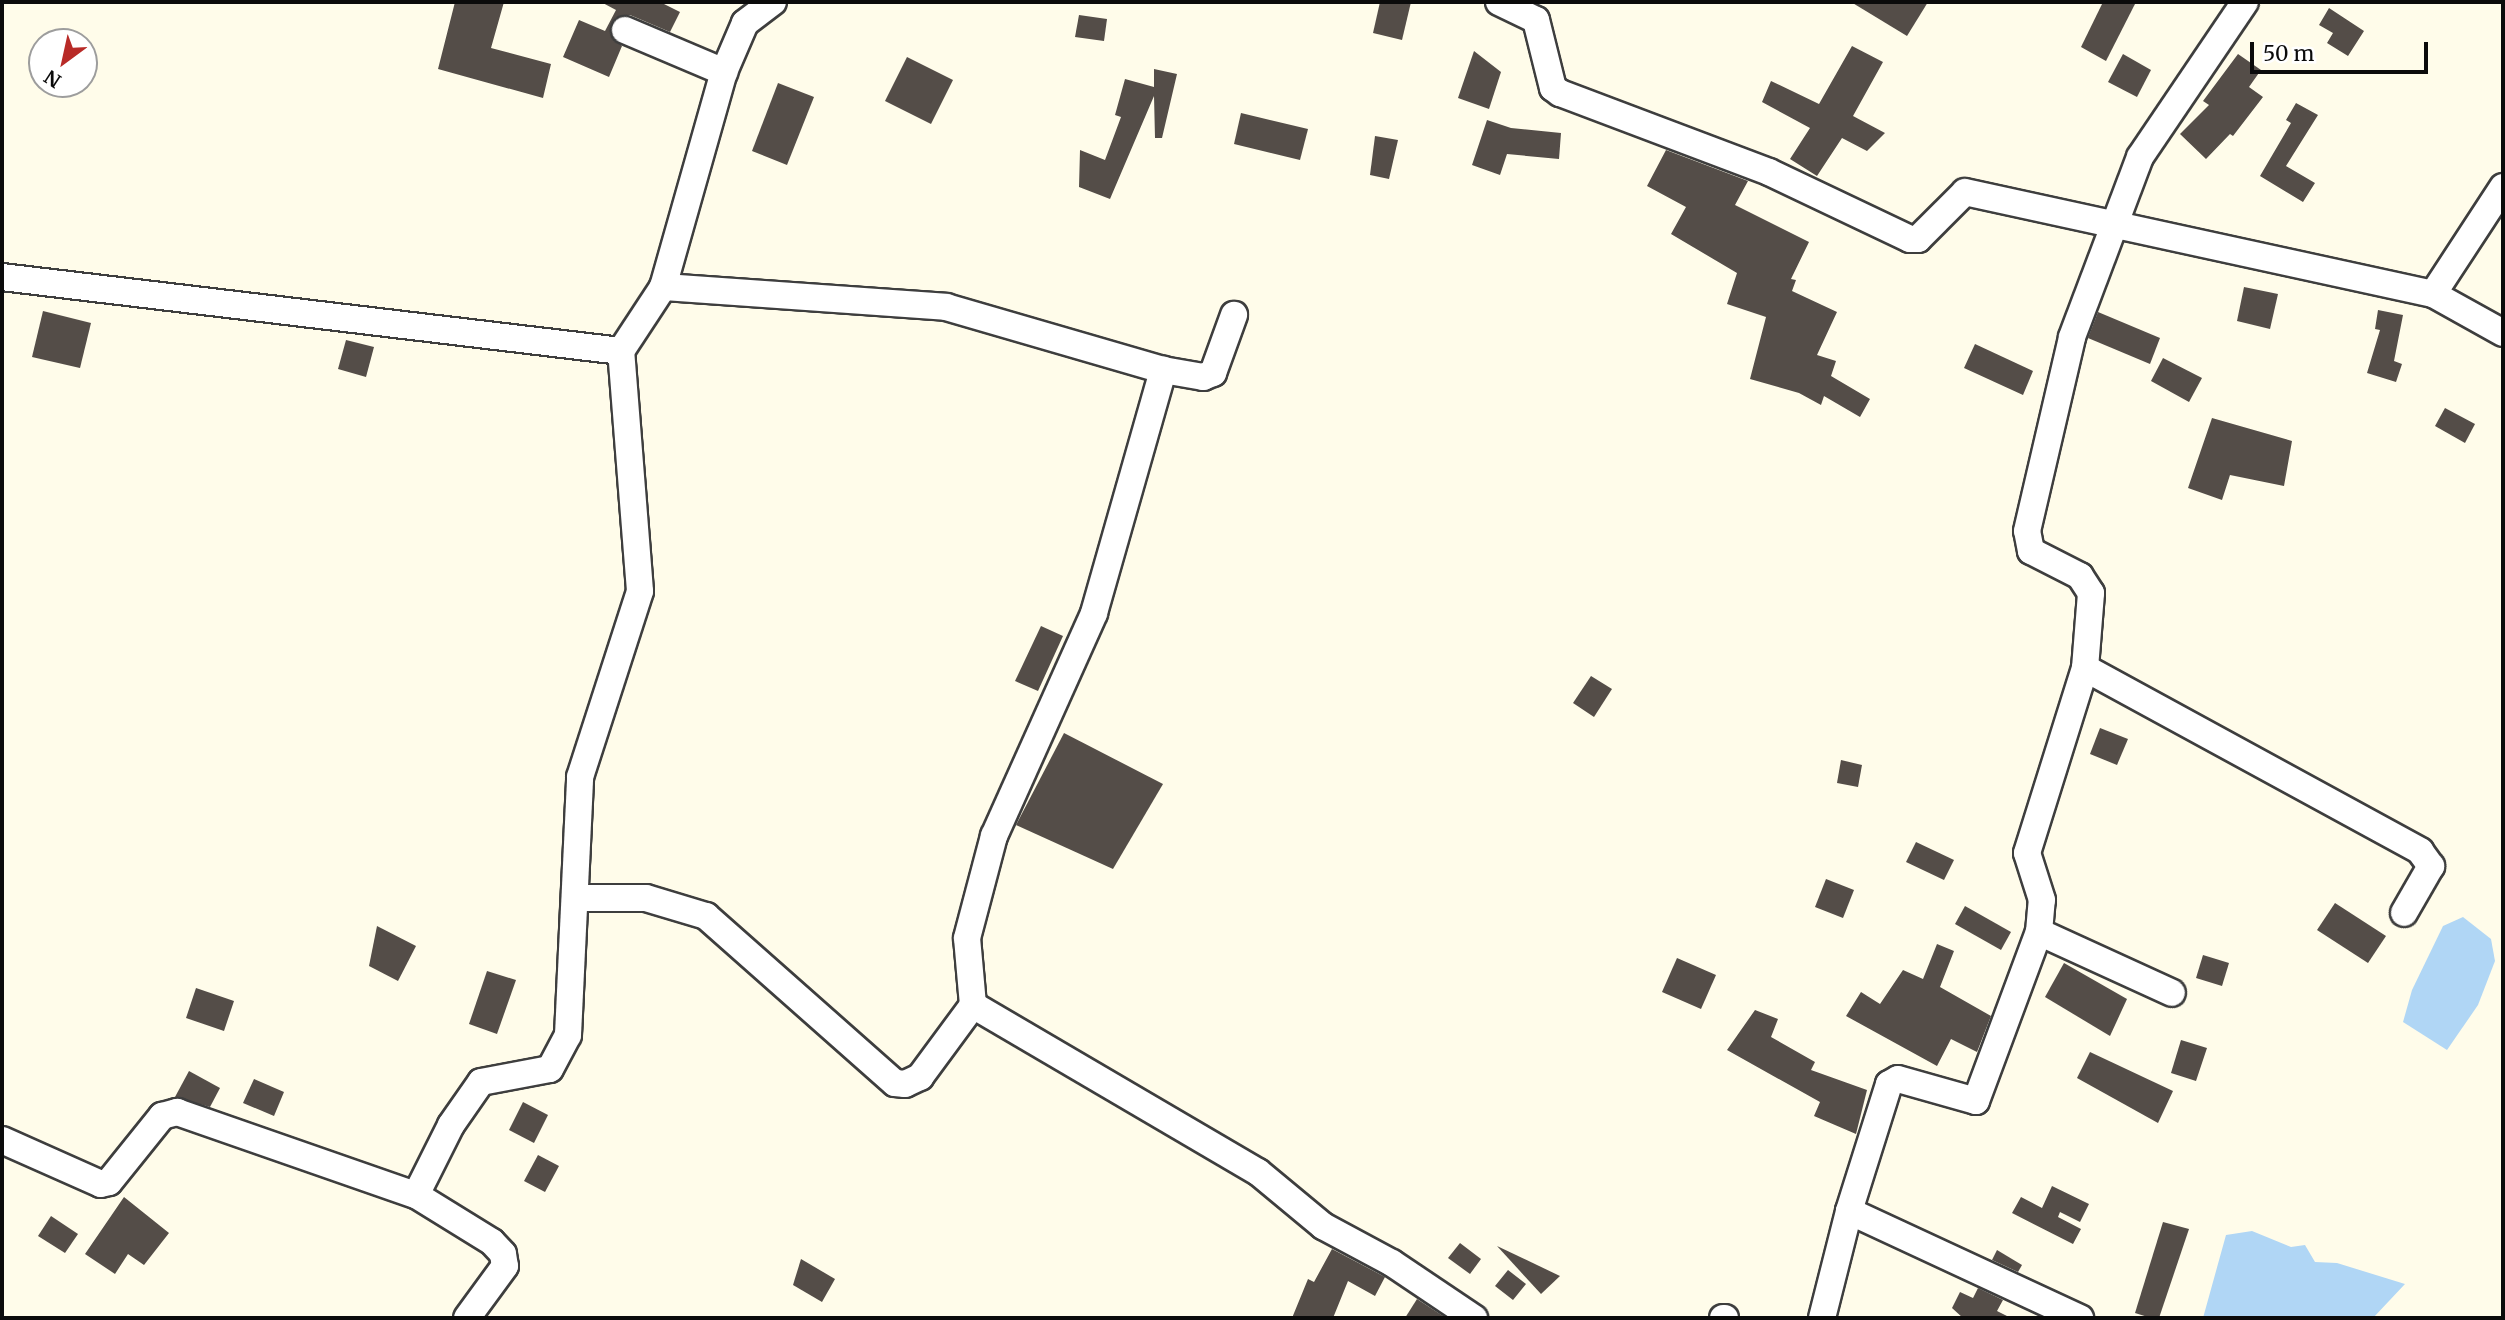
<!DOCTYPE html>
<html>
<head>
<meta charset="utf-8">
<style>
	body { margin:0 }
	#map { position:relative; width:2505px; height:1320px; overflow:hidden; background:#fffcea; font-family:Merriweather,serif }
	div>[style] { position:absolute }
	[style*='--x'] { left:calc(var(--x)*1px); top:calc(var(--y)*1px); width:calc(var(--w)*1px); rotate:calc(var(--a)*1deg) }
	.water>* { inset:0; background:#b0d6f5 }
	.building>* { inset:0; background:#544d48 }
	.roads { filter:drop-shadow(2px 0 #3e3e3e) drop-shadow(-2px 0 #3e3e3e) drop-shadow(0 2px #3e3e3e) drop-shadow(0 -2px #3e3e3e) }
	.minor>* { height:26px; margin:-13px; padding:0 13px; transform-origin:13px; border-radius:13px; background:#fff }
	span { translate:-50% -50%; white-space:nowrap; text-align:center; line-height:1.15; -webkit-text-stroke:7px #fff; paint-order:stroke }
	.frame { position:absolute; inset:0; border:4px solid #0b0b0b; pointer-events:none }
	.north { position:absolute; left:28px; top:28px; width:70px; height:70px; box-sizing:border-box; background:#fff; border:2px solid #9d9d9d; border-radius:50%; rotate:213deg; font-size:19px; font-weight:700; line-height:28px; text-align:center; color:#0b0b0b }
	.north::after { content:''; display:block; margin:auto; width:24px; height:32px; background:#b82a27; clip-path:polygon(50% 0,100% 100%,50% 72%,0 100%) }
	.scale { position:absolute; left:2250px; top:42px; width:178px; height:32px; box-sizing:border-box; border:4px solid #0b0b0b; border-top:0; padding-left:9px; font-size:21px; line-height:24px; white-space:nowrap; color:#0b0b0b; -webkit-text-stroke:5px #fff; paint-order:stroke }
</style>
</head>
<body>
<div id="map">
	<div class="water">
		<div style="clip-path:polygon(2463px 917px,2491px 939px,2495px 961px,2478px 1005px,2447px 1050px,2403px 1022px,2412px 990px,2443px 926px)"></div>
		<div style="clip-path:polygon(2252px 1231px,2291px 1247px,2305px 1245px,2315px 1262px,2337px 1263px,2405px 1284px,2373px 1318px,2203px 1318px,2226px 1235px)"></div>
	</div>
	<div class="building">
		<div style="clip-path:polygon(455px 2px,504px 2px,491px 48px,551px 64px,543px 98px,438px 69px)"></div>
		<div style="clip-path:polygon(601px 2px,660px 2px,680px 12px,670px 32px,630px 15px,615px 18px,610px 33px,622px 46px,609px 77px,563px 57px,579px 20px,605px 31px,616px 10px)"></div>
		<div style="clip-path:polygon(1380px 2px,1411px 2px,1402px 40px,1373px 33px)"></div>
		<div style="clip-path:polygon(1851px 2px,1928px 2px,1907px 36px)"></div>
		<div style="clip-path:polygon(2103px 2px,2136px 2px,2106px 61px,2081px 47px)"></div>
		<div style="clip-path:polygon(2329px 8px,2364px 31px,2348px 56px,2327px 43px,2333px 33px,2319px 25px)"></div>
		<div style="clip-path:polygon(1079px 15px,1107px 19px,1104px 41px,1075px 37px)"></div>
		<div style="clip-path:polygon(1852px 46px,1883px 62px,1853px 116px,1885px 133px,1867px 151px,1842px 138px,1817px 176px,1790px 159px,1810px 128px,1762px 102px,1771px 81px,1819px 104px)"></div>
		<div style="clip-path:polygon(1474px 51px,1501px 72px,1489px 109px,1458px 98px)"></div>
		<div style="clip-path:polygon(2123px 54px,2151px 70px,2137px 97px,2108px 82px)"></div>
		<div style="clip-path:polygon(2238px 54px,2261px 70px,2249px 87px,2263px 97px,2233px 136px,2230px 134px,2206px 159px,2180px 134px,2209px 105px,2203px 101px)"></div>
		<div style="clip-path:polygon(907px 57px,953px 80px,931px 124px,885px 101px)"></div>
		<div style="clip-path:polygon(1154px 69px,1177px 74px,1162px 138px,1155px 138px,1154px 96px,1110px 199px,1079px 187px,1080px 150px,1105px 160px,1121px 117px,1115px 115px,1125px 79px,1154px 87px)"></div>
		<div style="clip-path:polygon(778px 83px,814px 97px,787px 165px,752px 151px)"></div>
		<div style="clip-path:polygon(2296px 103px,2318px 115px,2286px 166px,2315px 183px,2303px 202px,2260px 176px,2291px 123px,2286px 120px)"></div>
		<div style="clip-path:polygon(1241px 113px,1308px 129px,1300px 160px,1234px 144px)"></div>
		<div style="clip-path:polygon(1487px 120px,1511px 128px,1561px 133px,1559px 159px,1507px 154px,1500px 175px,1472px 165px)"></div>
		<div style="clip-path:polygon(1375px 136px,1398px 140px,1389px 179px,1370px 175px)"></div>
		<div style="clip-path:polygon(1666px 150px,1748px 181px,1735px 205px,1809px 242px,1791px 279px,1796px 280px,1792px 291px,1837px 312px,1817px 355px,1836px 361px,1831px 376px,1870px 399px,1860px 417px,1824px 396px,1821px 405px,1799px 393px,1750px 379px,1766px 317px,1727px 304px,1737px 273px,1671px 234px,1686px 207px,1647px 186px)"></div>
		<div style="clip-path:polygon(2244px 287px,2278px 294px,2270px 329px,2237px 321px)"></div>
		<div style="clip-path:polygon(2378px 310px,2403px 315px,2394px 361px,2402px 364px,2396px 382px,2367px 373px,2380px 330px,2375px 329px)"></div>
		<div style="clip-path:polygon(43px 311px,91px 323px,80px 368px,32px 357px)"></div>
		<div style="clip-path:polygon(2098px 312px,2160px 338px,2150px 364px,2088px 338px)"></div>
		<div style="clip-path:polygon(346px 340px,374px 347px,366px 377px,338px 369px)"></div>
		<div style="clip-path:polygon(1975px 344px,2033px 371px,2023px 395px,1964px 368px)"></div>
		<div style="clip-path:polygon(2163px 358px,2202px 378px,2189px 402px,2151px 381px)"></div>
		<div style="clip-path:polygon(2445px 408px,2475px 424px,2465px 443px,2435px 426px)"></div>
		<div style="clip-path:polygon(2212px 418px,2292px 441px,2284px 486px,2230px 475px,2222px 500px,2188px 488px)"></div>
		<div style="clip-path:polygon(1041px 626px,1063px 636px,1038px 691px,1015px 681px)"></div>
		<div style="clip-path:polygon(1591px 676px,1612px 689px,1594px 717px,1573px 703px)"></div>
		<div style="clip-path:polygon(2100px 728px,2128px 739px,2117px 765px,2090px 754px)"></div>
		<div style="clip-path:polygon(1064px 733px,1163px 784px,1113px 869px,1016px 825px)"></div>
		<div style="clip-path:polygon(1841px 760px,1862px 765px,1858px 787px,1837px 783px)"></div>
		<div style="clip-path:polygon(1916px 842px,1954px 860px,1944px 880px,1906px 862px)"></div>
		<div style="clip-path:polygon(1826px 879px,1854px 890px,1843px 918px,1815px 907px)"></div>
		<div style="clip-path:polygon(2335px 903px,2386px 936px,2368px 963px,2317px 930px)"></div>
		<div style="clip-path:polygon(1965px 906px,2011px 932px,2001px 950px,1955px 924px)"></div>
		<div style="clip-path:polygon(377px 926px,416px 946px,398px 981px,369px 966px)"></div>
		<div style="clip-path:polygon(1937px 944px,1954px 951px,1940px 987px,1991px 1016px,1977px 1052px,1951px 1039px,1937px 1066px,1846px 1016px,1861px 992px,1880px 1004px,1903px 970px,1923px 979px)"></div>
		<div style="clip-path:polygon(2203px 955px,2229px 963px,2222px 986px,2196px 978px)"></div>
		<div style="clip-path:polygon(1677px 958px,1716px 975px,1701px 1009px,1662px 992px)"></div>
		<div style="clip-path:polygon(2064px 963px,2127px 999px,2110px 1036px,2045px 997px)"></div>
		<div style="clip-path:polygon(487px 971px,516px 980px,497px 1034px,469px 1024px)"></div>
		<div style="clip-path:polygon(196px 988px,234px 1001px,224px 1031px,186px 1018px)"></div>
		<div style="clip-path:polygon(1755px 1010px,1778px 1019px,1771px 1037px,1815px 1062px,1811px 1070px,1867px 1090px,1856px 1134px,1814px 1116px,1820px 1102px,1727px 1050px)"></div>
		<div style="clip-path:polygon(2181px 1040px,2207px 1048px,2196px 1081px,2171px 1073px)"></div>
		<div style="clip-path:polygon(2090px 1052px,2173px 1091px,2158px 1123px,2077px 1078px)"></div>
		<div style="clip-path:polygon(189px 1071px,220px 1088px,210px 1107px,175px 1097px)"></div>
		<div style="clip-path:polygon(254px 1079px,284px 1092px,274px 1116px,243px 1103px)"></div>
		<div style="clip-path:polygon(523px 1102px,548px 1115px,534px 1143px,509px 1130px)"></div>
		<div style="clip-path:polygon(538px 1155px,559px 1166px,545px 1192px,524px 1181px)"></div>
		<div style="clip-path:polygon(2052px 1186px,2089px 1204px,2080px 1222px,2060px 1212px,2058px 1217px,2081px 1229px,2073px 1244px,2012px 1213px,2021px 1197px,2042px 1208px)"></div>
		<div style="clip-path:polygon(124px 1197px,169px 1233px,144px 1265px,128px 1254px,115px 1274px,85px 1254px)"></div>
		<div style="clip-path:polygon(51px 1216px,78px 1234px,65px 1253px,38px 1236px)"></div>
		<div style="clip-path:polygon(2163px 1222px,2189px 1229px,2159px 1318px,2151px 1318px,2135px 1313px)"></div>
		<div style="clip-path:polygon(1460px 1243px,1481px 1259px,1470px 1274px,1448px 1258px)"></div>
		<div style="clip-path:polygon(1497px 1246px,1560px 1276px,1541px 1294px)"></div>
		<div style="clip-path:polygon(1332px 1249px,1385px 1277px,1375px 1296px,1348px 1281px,1333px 1318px,1292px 1318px,1308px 1279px,1314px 1282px)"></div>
		<div style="clip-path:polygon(1997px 1250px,2022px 1265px,2018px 1272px,1992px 1260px)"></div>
		<div style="clip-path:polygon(801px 1259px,835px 1279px,822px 1302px,793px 1285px)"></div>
		<div style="clip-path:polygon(1508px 1270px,1526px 1284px,1513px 1300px,1495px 1286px)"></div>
		<div style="clip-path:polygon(1978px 1288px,2003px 1300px,1997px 1311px,2011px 1318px,1963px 1318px,1952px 1308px,1960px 1292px,1973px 1298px)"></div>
		<div style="clip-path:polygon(1417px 1299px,1446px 1318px,1405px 1318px)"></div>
	</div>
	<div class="roads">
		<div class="minor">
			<div style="--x:1499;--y:2;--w:41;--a:25.9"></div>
			<div style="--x:1536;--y:20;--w:70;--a:76"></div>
			<div style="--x:1553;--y:88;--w:9;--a:36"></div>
			<div style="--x:1560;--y:93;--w:223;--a:20.7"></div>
			<div style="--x:1769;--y:172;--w:156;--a:25.4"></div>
			<div style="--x:1910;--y:239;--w:8;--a:0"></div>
			<div style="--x:1918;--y:239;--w:66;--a:-45"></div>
			<div style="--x:1965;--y:192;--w:479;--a:12.3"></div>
			<div style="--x:2433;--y:294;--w:80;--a:29.1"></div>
			<div style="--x:625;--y:30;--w:108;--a:23"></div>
			<div style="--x:2;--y:277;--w:623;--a:6.82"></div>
			<div style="--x:663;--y:287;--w:284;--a:4"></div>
			<div style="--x:946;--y:307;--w:226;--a:16.2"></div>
			<div style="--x:1163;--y:370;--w:41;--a:9.9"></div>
			<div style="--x:1203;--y:377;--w:11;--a:-22"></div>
			<div style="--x:1213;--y:373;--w:62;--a:-70.1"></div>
			<div style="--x:2433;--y:294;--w:128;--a:-56.8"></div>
			<div style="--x:2085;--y:668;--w:382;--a:28.6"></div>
			<div style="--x:2420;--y:851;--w:19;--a:54"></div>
			<div style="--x:2431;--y:866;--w:54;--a:119.9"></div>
			<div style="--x:577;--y:898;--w:69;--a:0"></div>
			<div style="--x:646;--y:898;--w:63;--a:16.7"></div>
			<div style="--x:706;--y:916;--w:252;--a:41.5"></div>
			<div style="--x:895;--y:1083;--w:10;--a:6"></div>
			<div style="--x:905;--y:1084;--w:17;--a:-25"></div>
			<div style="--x:920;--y:1077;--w:89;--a:-53.6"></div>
			<div style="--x:973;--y:1005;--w:67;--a:-95.1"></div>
			<div style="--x:967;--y:938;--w:106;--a:-75.2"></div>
			<div style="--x:994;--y:836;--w:244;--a:-65.8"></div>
			<div style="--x:1094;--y:613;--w:253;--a:-74.1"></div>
			<div style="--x:2039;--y:932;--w:146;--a:24.6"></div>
			<div style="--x:973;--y:1005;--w:330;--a:30.4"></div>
			<div style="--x:1258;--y:1172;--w:85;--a:39.7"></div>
			<div style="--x:1323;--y:1226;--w:78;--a:28.2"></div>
			<div style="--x:1392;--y:1263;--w:99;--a:33.9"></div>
			<div style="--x:2;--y:1140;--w:108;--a:24"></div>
			<div style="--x:101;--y:1184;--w:8;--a:-14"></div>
			<div style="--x:109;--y:1182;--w:85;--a:-51.2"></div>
			<div style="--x:162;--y:1116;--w:16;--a:-15"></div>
			<div style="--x:177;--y:1112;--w:253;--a:19.2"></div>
			<div style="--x:416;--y:1195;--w:89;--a:31.7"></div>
			<div style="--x:492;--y:1242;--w:16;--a:47"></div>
			<div style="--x:503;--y:1254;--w:12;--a:81"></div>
			<div style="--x:505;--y:1266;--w:64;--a:126.2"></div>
			<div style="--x:416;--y:1195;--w:78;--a:-63.4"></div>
			<div style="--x:451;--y:1125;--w:52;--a:-55.1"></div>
			<div style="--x:481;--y:1082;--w:70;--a:-10.7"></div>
			<div style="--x:550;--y:1069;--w:38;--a:-62"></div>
			<div style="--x:568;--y:1035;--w:258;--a:-87.3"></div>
			<div style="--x:580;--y:777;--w:195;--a:-72.1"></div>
			<div style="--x:640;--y:591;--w:241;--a:-94.5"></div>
			<div style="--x:621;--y:351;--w:77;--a:-56.7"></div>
			<div style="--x:663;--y:287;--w:223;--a:-74.2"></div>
			<div style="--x:724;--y:72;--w:53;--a:-66.8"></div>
			<div style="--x:745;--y:23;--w:35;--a:-37"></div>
			<div style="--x:1849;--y:1211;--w:255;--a:24.9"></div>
			<div style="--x:1723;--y:1318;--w:2;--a:0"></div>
			<div style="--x:1822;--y:1318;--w:110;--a:-75.8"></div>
			<div style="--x:1849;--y:1211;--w:133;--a:-72.5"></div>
			<div style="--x:1889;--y:1084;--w:10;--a:-29"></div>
			<div style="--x:1898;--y:1079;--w:81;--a:15.8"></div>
			<div style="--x:1976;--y:1101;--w:180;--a:-69.6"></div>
			<div style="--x:2039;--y:932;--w:32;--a:-85"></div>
			<div style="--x:2042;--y:900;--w:49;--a:-107.7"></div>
			<div style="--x:2027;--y:853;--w:194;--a:-72.6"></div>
			<div style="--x:2085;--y:668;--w:75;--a:-85.4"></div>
			<div style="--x:2091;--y:593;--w:20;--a:-123"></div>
			<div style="--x:2080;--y:576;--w:55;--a:-153"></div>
			<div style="--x:2031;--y:551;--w:20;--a:-101"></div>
			<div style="--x:2027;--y:531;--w:199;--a:-76.9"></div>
			<div style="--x:2072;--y:337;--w:192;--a:-69.3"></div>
			<div style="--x:2140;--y:157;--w:187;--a:-55.9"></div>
		</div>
	</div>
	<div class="frame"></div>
	<div class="north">N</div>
	<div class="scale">50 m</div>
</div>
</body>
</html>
